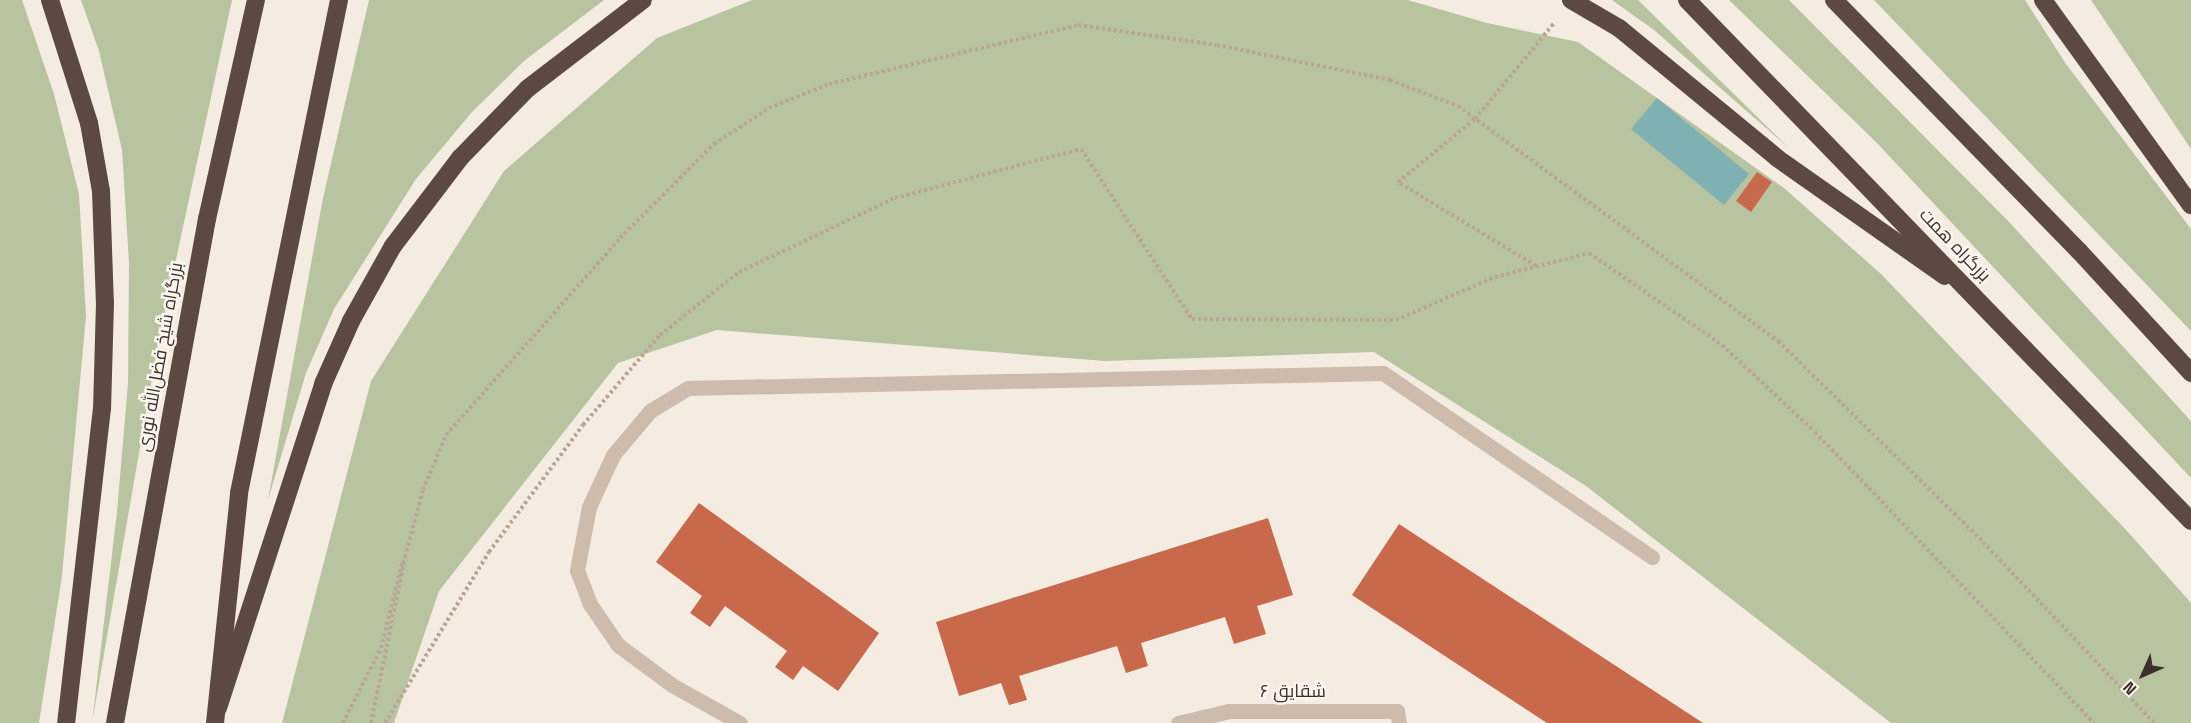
<!DOCTYPE html>
<html>
<head>
<meta charset="utf-8">
<style>
	body { margin:0 }
	#map { position:relative; width:2191px; height:723px; overflow:hidden; background:#f4ebe1; font-family:"Space Grotesk",Cairo,sans-serif }
	div>[style] { position:absolute }
	[style*='--x'] { left:calc(var(--x)*1px); top:calc(var(--y)*1px); width:calc(var(--w)*1px); rotate:calc(var(--a)*1deg) }
	.green>* { inset:0; background:#b8c4a0 }
	.water>* { inset:0; background:#7fb0b2 }
	.building>* { inset:0; background:#c8694b }
	.path>* { height:4px; margin-top:-2px; transform-origin:0; background:repeating-linear-gradient(90deg,#b9a596 0 3px,transparent 0 6px) }
	.street>* { height:15px; margin:-7.5px; padding:0 7.5px; transform-origin:7.5px; border-radius:7.5px; background:#cdbbac }
	.highway>* { height:18px; margin:-9px; padding:0 9px; transform-origin:9px; border-radius:9px; background:#5c4a42 }
	span { translate:-50% -50%; white-space:nowrap; text-align:center; line-height:1.15; -webkit-text-stroke:5px #fbf5ee; paint-order:stroke }
	.street-label { font-size:18px; color:#3b302b }
	.north { position:absolute; left:2113px; top:645px; width:60px; height:60px; -webkit-text-stroke:4px #fbf5ee; paint-order:stroke; rotate:225deg; font-size:16px; font-weight:700; line-height:24px; text-align:center; color:#3b302b }
	.north::after { content:''; display:block; margin:auto; width:21px; height:27px; background:#3b302b; clip-path:polygon(50% 0,100% 100%,50% 72%,0 100%) }
</style>
</head>
<body>
<div id="map">
	<div class="green">
		<div style="clip-path:polygon(0 0,22px 0,54px 94px,79px 194px,86px 316px,62px 576px,39px 723px,0 723px)"></div>
		<div style="clip-path:polygon(81px 0,232px 0,159px 338px,92px 723px,117px 512px,128px 383px,129px 263px,122px 150px,99px 51px)"></div>
		<div style="clip-path:polygon(369px 0,604px 0,524px 61px,472px 112px,416px 179px,334px 309px,306px 373px,268px 500px,323px 198px)"></div>
		<div style="clip-path:polygon(752px 0,1408px 0,1487px 23px,1578px 42px,1784px 188px,1881px 274px,2128px 532px,2191px 603px,2191px 723px,1891px 723px,1586px 486px,1374px 352px,1105px 361px,717px 330px,618px 363px,439px 591px,394px 723px,282px 723px,371px 381px,504px 171px,657px 38px)"></div>
		<div style="clip-path:polygon(1612px 0,1638px 0,1789px 148px,1654px 30px)"></div>
		<div style="clip-path:polygon(1729px 0,1789px 0,2011px 224px,2191px 421px,2191px 478px,1876px 142px)"></div>
		<div style="clip-path:polygon(1874px 0,2025px 0,2066px 64px,2191px 229px,2191px 331px)"></div>
		<div style="clip-path:polygon(2091px 0,2191px 0,2191px 149px)"></div>
	</div>
	<div class="water">
		<div style="clip-path:polygon(1657px 98px,1749px 174px,1724px 205px,1631px 129px)"></div>
	</div>
	<div class="building">
		<div style="clip-path:polygon(1757px 172px,1772px 182px,1751px 212px,1736px 201px)"></div>
		<div style="clip-path:polygon(699px 503px,879px 633px,838px 691px,803px 666px,793px 680px,775px 667px,787px 651px,725px 606px,710px 627px,690px 613px,702px 596px,656px 562px)"></div>
		<div style="clip-path:polygon(1268px 518px,1293px 595px,1257px 606px,1266px 634px,1234px 644px,1225px 617px,1141px 643px,1148px 666px,1126px 673px,1117px 646px,1019px 676px,1027px 700px,1009px 705px,1001px 683px,959px 696px,936px 622px)"></div>
		<div style="clip-path:polygon(1399px 524px,1703px 723px,1547px 723px,1352px 595px)"></div>
	</div>
	<div class="path">
		<div style="--x:1536;--y:266;--w:162;--a:-148.7"></div>
		<div style="--x:1398;--y:182;--w:99;--a:-39.3"></div>
		<div style="--x:1475;--y:119;--w:126;--a:-50.5"></div>
		<div style="--x:343;--y:723;--w:84;--a:-63.1"></div>
		<div style="--x:381;--y:648;--w:91;--a:-76"></div>
		<div style="--x:371;--y:723;--w:169;--a:-78.4"></div>
		<div style="--x:405;--y:557;--w:69;--a:-75"></div>
		<div style="--x:423;--y:490;--w:60;--a:-67.3"></div>
		<div style="--x:446;--y:435;--w:263;--a:-48.5"></div>
		<div style="--x:620;--y:238;--w:133;--a:-45"></div>
		<div style="--x:714;--y:144;--w:66;--a:-33.2"></div>
		<div style="--x:769;--y:108;--w:65;--a:-21.8"></div>
		<div style="--x:829;--y:84;--w:256;--a:-13.3"></div>
		<div style="--x:1078;--y:25;--w:140;--a:8.2"></div>
		<div style="--x:1217;--y:45;--w:177;--a:11.4"></div>
		<div style="--x:1390;--y:80;--w:73;--a:20.9"></div>
		<div style="--x:1458;--y:106;--w:397;--a:36.3"></div>
		<div style="--x:1778;--y:341;--w:287;--a:44.4"></div>
		<div style="--x:1983;--y:542;--w:249;--a:46.6"></div>
		<div style="--x:385;--y:723;--w:200;--a:-58.7"></div>
		<div style="--x:489;--y:552;--w:158;--a:-53.5"></div>
		<div style="--x:583;--y:425;--w:118;--a:-49.5"></div>
		<div style="--x:660;--y:335;--w:101;--a:-38.6"></div>
		<div style="--x:739;--y:272;--w:173;--a:-25.4"></div>
		<div style="--x:895;--y:198;--w:192;--a:-14.8"></div>
		<div style="--x:1081;--y:149;--w:203;--a:56.9"></div>
		<div style="--x:1192;--y:319;--w:204;--a:0.3"></div>
		<div style="--x:1396;--y:320;--w:108;--a:-23.5"></div>
		<div style="--x:1495;--y:277;--w:97;--a:-14.3"></div>
		<div style="--x:1589;--y:253;--w:162;--a:34.7"></div>
		<div style="--x:1722;--y:345;--w:127;--a:43.1"></div>
		<div style="--x:1815;--y:432;--w:403;--a:46.2"></div>
	</div>
	<div class="street">
		<div style="--x:740;--y:723;--w:78;--a:-150.8"></div>
		<div style="--x:672;--y:685;--w:67;--a:-143.5"></div>
		<div style="--x:618;--y:645;--w:50;--a:-124.3"></div>
		<div style="--x:590;--y:604;--w:36;--a:-111"></div>
		<div style="--x:577;--y:570;--w:64;--a:-79.2"></div>
		<div style="--x:589;--y:507;--w:57;--a:-65.2"></div>
		<div style="--x:613;--y:455;--w:57;--a:-49.9"></div>
		<div style="--x:650;--y:411;--w:44;--a:-31.2"></div>
		<div style="--x:688;--y:388;--w:695;--a:-1.24"></div>
		<div style="--x:1383;--y:373;--w:326;--a:34.4"></div>
		<div style="--x:1178;--y:723;--w:52;--a:-13.2"></div>
		<div style="--x:1229;--y:711;--w:168;--a:0"></div>
		<div style="--x:1397;--y:711;--w:12;--a:81"></div>
	</div>
	<div class="highway">
		<div style="--x:50;--y:0;--w:129;--a:72.4"></div>
		<div style="--x:89;--y:123;--w:69;--a:80"></div>
		<div style="--x:101;--y:191;--w:112;--a:88"></div>
		<div style="--x:105;--y:303;--w:105;--a:91.6"></div>
		<div style="--x:102;--y:408;--w:317;--a:96.5"></div>
		<div style="--x:1571;--y:0;--w:56;--a:30.3"></div>
		<div style="--x:1619;--y:28;--w:205;--a:39.4"></div>
		<div style="--x:1777;--y:158;--w:205;--a:35.1"></div>
		<div style="--x:1687;--y:0;--w:725;--a:45.95"></div>
		<div style="--x:1834;--y:0;--w:351;--a:45.7"></div>
		<div style="--x:2079;--y:251;--w:166;--a:47.4"></div>
		<div style="--x:2043;--y:0;--w:253;--a:54.2"></div>
		<div style="--x:218;--y:708;--w:341;--a:-72"></div>
		<div style="--x:323;--y:384;--w:69;--a:-66"></div>
		<div style="--x:351;--y:321;--w:86;--a:-60.8"></div>
		<div style="--x:393;--y:246;--w:111;--a:-52.7"></div>
		<div style="--x:460;--y:158;--w:96;--a:-45.8"></div>
		<div style="--x:527;--y:89;--w:146;--a:-37.5"></div>
		<div style="--x:115;--y:723;--w:512;--a:-79.66"></div>
		<div style="--x:207;--y:219;--w:224;--a:-77.4"></div>
		<div style="--x:215;--y:723;--w:231;--a:-84"></div>
		<div style="--x:239;--y:493;--w:503;--a:-78.53"></div>
	</div>
	<div class="street-label">
		<span style="left:1955px;top:245px;rotate:46deg">بزرگراه همت</span>
		<span style="left:160px;top:357px;rotate:-80deg">بزرگراه شیخ فضل‌الله نوری</span>
		<span style="left:1293px;top:691px">شقایق ۶</span>
	</div>
	<div class="north">N</div>
</div>
</body>
</html>
